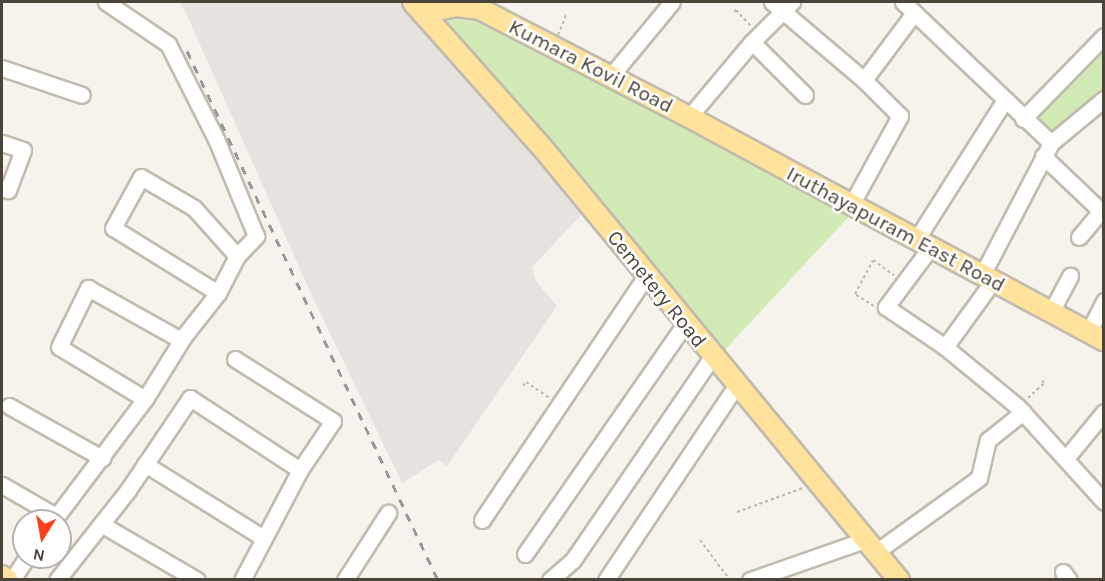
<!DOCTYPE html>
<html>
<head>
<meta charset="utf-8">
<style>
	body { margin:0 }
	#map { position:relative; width:1105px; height:581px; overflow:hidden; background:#f6f3ec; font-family:Karla,sans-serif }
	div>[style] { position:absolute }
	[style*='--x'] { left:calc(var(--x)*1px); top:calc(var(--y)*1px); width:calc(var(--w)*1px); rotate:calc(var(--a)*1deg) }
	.industrial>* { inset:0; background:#e6e2dd }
	.green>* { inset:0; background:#d2eab5 }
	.path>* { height:2px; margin-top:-1px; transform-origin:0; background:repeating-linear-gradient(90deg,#c4b79f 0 3px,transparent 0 6px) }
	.roads { filter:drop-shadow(2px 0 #c2bbae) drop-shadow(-2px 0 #c2bbae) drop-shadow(0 2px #c2bbae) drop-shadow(0 -2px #c2bbae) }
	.minor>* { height:15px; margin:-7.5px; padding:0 7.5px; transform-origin:7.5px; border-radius:7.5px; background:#fff }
	.major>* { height:20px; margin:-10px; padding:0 10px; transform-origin:10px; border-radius:10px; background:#ffe39c }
	.rail>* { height:3px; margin-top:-1.5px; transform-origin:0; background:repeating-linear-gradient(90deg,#9a9a9a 0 8px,transparent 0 16px) }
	span { translate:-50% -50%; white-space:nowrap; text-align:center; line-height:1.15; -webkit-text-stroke:5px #fff; paint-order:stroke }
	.street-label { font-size:21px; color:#4b4439 }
	.frame { position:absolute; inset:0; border:3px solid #4b4439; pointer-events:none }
	.north { position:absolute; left:12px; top:509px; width:60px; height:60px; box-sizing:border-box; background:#fff; border:2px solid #b7b4b0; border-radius:50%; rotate:191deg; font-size:16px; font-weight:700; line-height:24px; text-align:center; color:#4b4439 }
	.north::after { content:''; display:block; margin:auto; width:21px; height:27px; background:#fc3f1d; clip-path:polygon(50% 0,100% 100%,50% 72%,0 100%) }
</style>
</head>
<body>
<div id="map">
	<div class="industrial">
		<div style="clip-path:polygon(181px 2px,405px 2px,584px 212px,532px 267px,535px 280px,557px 306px,447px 466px,439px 460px,402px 483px,312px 296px)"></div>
	</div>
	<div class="green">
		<div style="clip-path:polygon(450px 14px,479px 14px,854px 211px,721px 354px,432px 20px)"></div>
		<div style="clip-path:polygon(1103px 48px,1103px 88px,1050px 135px,1032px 117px)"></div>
	</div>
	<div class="path">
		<div style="--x:734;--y:12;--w:3;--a:-45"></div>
		<div style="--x:736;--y:10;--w:21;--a:47"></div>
		<div style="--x:558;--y:35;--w:22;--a:-68"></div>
		<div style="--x:874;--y:306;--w:22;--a:-148"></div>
		<div style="--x:855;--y:294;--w:38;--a:-62"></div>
		<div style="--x:873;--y:260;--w:26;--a:36"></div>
		<div style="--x:523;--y:386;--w:5;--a:-53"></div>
		<div style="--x:526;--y:382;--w:29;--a:34"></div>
		<div style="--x:1028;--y:398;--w:22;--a:-43"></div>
		<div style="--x:1044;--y:383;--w:5;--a:-127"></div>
		<div style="--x:737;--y:512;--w:70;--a:-20"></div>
		<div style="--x:700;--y:540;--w:50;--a:53.1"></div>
	</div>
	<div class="roads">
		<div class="minor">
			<div style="--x:772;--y:2;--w:121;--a:40.3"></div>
			<div style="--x:903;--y:2;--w:204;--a:43.6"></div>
			<div style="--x:752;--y:42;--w:75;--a:45"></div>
			<div style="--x:2;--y:68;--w:84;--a:18.6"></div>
			<div style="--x:610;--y:77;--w:97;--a:-50.4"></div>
			<div style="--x:689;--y:117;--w:98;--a:-50"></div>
			<div style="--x:752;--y:42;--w:57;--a:-45"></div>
			<div style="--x:1023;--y:119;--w:116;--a:-45.7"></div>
			<div style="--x:2;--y:143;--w:22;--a:18"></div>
			<div style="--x:23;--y:150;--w:43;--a:110.6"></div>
			<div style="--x:8;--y:190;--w:6;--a:-162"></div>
			<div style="--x:1043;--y:156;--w:84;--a:43.6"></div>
			<div style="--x:851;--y:205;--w:102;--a:-61.2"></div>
			<div style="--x:900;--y:116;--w:51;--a:-135"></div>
			<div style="--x:864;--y:80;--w:84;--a:-53.3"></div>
			<div style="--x:1079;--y:237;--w:34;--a:-50"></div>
			<div style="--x:916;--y:240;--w:166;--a:-57.6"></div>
			<div style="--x:930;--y:248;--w:74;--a:126.7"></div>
			<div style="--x:886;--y:307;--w:71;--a:34.1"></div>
			<div style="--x:945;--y:347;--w:94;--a:39.4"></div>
			<div style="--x:1018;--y:407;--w:128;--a:47.8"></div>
			<div style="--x:982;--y:275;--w:149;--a:-62.4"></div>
			<div style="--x:1051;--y:143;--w:69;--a:-39.7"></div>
			<div style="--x:218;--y:293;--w:123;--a:-148.2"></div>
			<div style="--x:113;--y:228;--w:58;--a:-61.2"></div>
			<div style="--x:141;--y:177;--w:61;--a:30.3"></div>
			<div style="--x:194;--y:208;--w:64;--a:48.1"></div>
			<div style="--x:1051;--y:312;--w:41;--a:-62.2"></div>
			<div style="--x:1089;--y:331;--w:34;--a:-63"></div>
			<div style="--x:945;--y:347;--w:82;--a:-54"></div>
			<div style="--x:235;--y:359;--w:116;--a:32.3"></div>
			<div style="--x:333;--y:421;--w:59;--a:124"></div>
			<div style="--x:145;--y:399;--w:100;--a:-148.8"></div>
			<div style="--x:59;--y:347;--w:66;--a:-63.8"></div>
			<div style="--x:88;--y:288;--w:107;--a:29.2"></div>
			<div style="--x:9;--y:406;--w:107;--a:29.2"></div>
			<div style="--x:1067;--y:457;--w:58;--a:-50.6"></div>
			<div style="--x:145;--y:464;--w:138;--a:32"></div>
			<div style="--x:2;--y:485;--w:62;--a:29.9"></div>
			<div style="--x:482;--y:520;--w:294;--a:-56.1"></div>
			<div style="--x:53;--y:521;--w:153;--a:-53"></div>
			<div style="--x:145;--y:399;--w:74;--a:-58.2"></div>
			<div style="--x:184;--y:336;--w:55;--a:-51.7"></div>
			<div style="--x:218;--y:293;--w:42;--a:-62.8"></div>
			<div style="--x:237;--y:256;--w:28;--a:-46"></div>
			<div style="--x:256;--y:236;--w:105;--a:-112.4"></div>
			<div style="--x:216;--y:139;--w:106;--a:-116.8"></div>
			<div style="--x:168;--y:44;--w:75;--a:-145.9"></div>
			<div style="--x:101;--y:524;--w:111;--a:30.3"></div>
			<div style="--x:876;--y:552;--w:127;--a:-35.7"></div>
			<div style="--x:979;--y:478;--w:39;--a:-77"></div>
			<div style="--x:988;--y:440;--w:45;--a:-38.7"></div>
			<div style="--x:525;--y:554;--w:280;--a:-55.2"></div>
			<div style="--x:1063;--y:572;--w:10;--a:53"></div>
			<div style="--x:12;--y:580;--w:27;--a:-57"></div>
			<div style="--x:57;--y:580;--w:115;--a:-51.7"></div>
			<div style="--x:128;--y:490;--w:111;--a:-56"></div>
			<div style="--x:190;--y:398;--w:131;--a:33.2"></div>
			<div style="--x:300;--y:470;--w:124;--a:117.8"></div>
			<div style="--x:345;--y:580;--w:80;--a:-57.3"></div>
			<div style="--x:550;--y:580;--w:30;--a:-41"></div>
			<div style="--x:573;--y:560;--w:246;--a:-55.6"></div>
			<div style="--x:606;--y:580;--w:234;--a:-56.2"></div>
			<div style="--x:750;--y:580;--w:122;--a:-19.2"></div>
		</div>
		<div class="major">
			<div style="--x:413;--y:2;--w:193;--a:48.4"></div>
			<div style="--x:541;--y:146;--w:563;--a:50.48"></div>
			<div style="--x:423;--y:13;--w:34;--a:-12"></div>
			<div style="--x:456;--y:6;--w:24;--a:7"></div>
			<div style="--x:480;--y:9;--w:235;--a:27.3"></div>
			<div style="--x:689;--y:117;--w:471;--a:28.3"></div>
			<div style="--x:2;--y:576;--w:7;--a:34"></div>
		</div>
	</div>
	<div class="rail">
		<div style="--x:187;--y:51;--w:586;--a:64.62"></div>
	</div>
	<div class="street-label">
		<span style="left:591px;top:66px;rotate:27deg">Kumara Kovil Road</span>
		<span style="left:896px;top:229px;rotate:28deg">Iruthayapuram East Road</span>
		<span style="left:657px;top:289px;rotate:51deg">Cemetery Road</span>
	</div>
	<div class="frame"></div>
	<div class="north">N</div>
</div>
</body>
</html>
